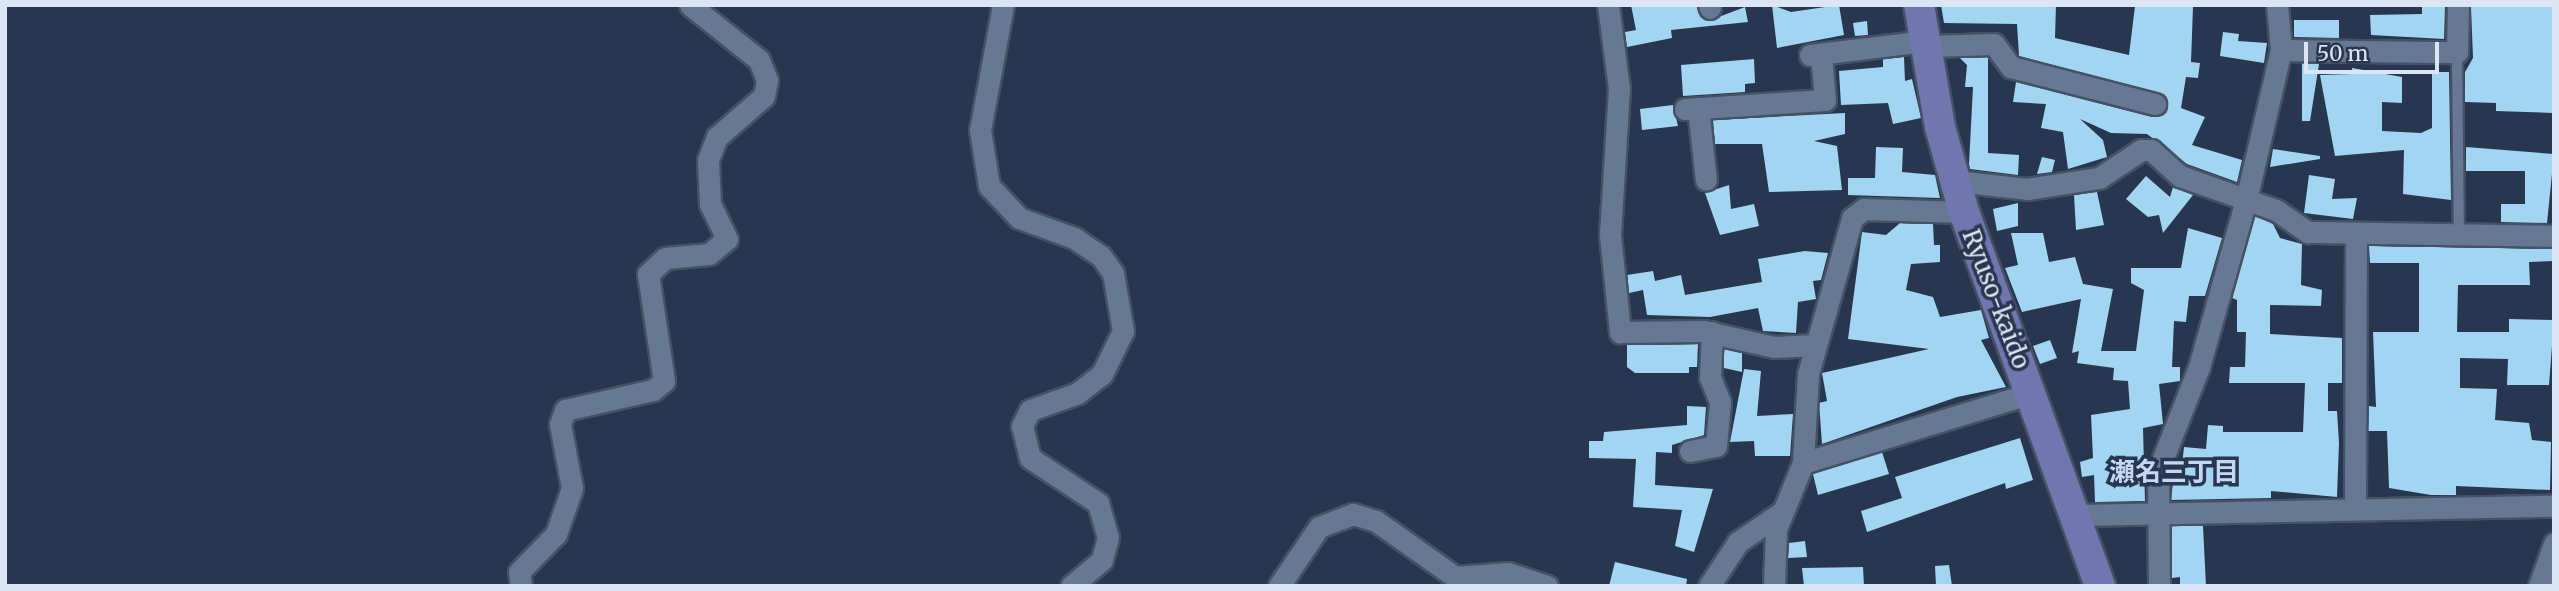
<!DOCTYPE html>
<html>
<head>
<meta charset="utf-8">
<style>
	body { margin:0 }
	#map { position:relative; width:2559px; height:591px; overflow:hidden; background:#28374f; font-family:Merriweather,"Noto Sans JP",serif }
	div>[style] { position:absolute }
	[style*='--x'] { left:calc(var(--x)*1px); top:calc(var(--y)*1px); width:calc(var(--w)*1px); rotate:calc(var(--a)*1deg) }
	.building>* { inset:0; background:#a1d5f1 }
	.roads { filter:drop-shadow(2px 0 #455266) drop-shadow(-2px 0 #455266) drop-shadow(0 2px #455266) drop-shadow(0 -2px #455266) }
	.lane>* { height:10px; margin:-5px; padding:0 5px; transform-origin:5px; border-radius:5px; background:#677893 }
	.street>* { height:21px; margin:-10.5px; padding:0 10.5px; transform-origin:10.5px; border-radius:10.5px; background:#677893 }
	.secondary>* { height:30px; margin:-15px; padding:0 15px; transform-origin:15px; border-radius:15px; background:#7177ae }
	span { translate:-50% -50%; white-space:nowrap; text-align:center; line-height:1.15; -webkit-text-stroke:7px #28374f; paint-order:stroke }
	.street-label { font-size:24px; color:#dbe5f4 }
	.neighbourhood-label { font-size:26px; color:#c4d8f6; font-weight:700 }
	.frame { position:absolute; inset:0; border:7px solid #dbe5f4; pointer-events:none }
	.scale { position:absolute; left:2304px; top:42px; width:135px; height:32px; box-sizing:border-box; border:4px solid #dbe5f4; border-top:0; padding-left:9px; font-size:21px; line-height:24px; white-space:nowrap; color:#dbe5f4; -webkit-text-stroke:5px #28374f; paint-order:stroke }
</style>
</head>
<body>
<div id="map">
	<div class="building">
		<div style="clip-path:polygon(1631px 5px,1696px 5px,1708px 21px,1745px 7px,1748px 22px,1671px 30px,1672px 38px,1627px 47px,1625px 32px,1636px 30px)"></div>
		<div style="clip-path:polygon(1772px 5px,1791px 12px,1839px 5px,1844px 35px,1777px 48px)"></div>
		<div style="clip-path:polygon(1941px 5px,2056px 5px,2055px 38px,2129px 55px,2135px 6px,2193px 7px,2191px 62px,2200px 63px,2198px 78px,2186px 77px,2181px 108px,2205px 117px,2192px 145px,2242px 160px,2237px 182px,2187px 164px,2147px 134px,2111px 133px,2080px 119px,2103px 140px,2107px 157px,2068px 169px,2063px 132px,2041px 128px,2046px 104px,2013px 102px,2016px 82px,2152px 117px,2167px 108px,2165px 95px,2019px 56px,2017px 24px,1944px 23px)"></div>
		<div style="clip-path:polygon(2422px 6px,2445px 7px,2444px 39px,2371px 35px,2370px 15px,2422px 14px)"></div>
		<div style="clip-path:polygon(2471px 7px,2554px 7px,2554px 113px,2496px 111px,2496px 103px,2465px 102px,2465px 72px,2473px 58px)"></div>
		<div style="clip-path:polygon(2294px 20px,2339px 20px,2339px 38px,2294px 37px)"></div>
		<div style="clip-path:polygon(1867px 21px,1868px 35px,1855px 36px,1853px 23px)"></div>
		<div style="clip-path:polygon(2223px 32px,2239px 34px,2238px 41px,2267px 43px,2264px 63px,2220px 56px)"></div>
		<div style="clip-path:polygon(1904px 57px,1905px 81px,1912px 79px,1921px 118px,1893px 124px,1888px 103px,1841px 105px,1839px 71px,1883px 67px,1883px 59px)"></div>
		<div style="clip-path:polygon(1988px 57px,1988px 153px,2019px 155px,2018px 175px,1970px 169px,1969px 164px,1973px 87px,1965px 87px,1967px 65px,1960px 58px)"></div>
		<div style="clip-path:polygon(1754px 59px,1755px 83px,1745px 84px,1745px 92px,1683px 96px,1681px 65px)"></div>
		<div style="clip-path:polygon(2302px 63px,2319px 64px,2310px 121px,2302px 121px)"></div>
		<div style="clip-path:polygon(2352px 68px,2402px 77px,2402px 103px,2382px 102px,2382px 131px,2421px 133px,2432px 128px,2432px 72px,2449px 72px,2451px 200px,2403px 194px,2404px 150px,2335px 156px,2320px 75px,2352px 74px)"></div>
		<div style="clip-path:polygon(1673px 105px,1678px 126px,1642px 130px,1640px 109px)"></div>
		<div style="clip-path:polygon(1845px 113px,1845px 134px,1814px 141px,1837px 146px,1842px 190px,1769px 192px,1762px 144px,1715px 144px,1713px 120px)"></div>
		<div style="clip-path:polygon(1876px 147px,1903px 148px,1902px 172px,1935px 175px,1940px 198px,1848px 195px,1848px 178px,1875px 178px)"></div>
		<div style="clip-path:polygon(2466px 147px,2554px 154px,2547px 223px,2501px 222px,2501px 204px,2525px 204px,2525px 171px,2466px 171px)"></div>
		<div style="clip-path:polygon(2273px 149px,2320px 156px,2320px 159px,2270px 167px)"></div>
		<div style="clip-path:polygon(2042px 157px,2055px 160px,2052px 172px,2037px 174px)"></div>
		<div style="clip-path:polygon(2309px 175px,2335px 179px,2332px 199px,2357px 198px,2353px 219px,2304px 213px)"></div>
		<div style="clip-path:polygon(2146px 176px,2170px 197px,2173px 187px,2193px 195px,2163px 233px,2159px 215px,2148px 217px,2126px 199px)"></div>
		<div style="clip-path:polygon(1729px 185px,1731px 209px,1754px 204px,1759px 226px,1720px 235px,1705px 193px)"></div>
		<div style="clip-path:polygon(2097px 192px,2104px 225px,2076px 230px,2074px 195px)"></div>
		<div style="clip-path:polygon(2018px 203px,2018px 226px,1997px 231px,1993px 209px)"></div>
		<div style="clip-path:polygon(2255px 216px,2273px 224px,2280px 238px,2302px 244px,2301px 285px,2322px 290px,2321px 306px,2270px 305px,2270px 334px,2342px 338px,2342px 383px,2328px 383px,2328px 411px,2337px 411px,2339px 443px,2337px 497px,2271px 491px,2271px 498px,2171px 500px,2175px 464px,2182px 465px,2184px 447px,2206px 449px,2208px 425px,2223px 426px,2223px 432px,2303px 432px,2305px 383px,2229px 383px,2230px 367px,2245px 367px,2246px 332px,2237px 332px,2237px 300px,2232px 298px)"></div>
		<div style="clip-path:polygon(1900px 223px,1933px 224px,1934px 245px,1940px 245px,1940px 262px,1911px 264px,1906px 290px,1933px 297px,1940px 317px,1981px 310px,1989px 338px,1981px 340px,2006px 387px,1957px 397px,1822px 444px,1819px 403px,1827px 401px,1822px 373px,1929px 349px,1848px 339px,1862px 232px,1886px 235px)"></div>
		<div style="clip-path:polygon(2188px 228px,2222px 238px,2205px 296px,2189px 296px,2186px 322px,2174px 321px,2172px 367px,2180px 367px,2180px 381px,2159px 384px,2163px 424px,2143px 428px,2145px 501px,2095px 502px,2094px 475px,2082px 477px,2080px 462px,2093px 458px,2091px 415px,2130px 409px,2128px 381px,2113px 380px,2114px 368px,2077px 363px,2079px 351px,2072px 353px,2081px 299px,2022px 312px,2005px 268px,2018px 265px,2011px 233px,2043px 233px,2049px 262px,2075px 257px,2083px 284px,2113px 289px,2101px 351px,2136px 351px,2144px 290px,2131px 283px,2131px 268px,2181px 268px)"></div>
		<div style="clip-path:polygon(2369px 246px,2554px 249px,2554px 261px,2529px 262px,2530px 285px,2458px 285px,2457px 332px,2509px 332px,2509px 319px,2554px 320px,2549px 385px,2507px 385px,2508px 359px,2460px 358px,2460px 388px,2497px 389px,2495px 420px,2529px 423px,2532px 440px,2551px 442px,2550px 490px,2456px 486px,2456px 495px,2431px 495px,2389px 488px,2387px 431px,2368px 431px,2369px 406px,2376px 407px,2373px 332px,2419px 332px,2419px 263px,2370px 263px)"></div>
		<div style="clip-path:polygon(1805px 251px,1828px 253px,1821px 280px,1813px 281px,1816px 299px,1798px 302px,1796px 333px,1763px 331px,1758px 308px,1710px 317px,1647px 315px,1643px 290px,1629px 293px,1627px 275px,1653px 271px,1655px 281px,1681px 275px,1685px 295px,1762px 282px,1758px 259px)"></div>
		<div style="clip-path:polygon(2050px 340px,2057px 358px,2040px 364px,2033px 346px)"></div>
		<div style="clip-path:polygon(1698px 344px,1697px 367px,1689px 367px,1689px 373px,1635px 373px,1627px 367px,1627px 345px)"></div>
		<div style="clip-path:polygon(1724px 349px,1742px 353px,1742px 372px,1724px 368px)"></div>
		<div style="clip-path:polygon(1744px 369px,1761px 371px,1757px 416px,1793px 414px,1790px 456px,1755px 456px,1754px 441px,1730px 442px)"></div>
		<div style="clip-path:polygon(1687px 406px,1706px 407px,1704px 435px,1672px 445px,1672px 453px,1656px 452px,1655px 485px,1713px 489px,1694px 552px,1675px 546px,1682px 510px,1633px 507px,1636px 459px,1589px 458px,1589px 441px,1603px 441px,1604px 432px,1687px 425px)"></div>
		<div style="clip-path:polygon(2020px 438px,2033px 480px,2006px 489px,2005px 483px,1867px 532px,1861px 511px,1902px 498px,1895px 477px)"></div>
		<div style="clip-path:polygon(1882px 452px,1889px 474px,1818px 495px,1813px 474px)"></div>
		<div style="clip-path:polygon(2172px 526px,2203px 526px,2206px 586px,2180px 586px,2180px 577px,2172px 578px)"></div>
		<div style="clip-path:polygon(1805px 541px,1807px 557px,1788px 558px,1789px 543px)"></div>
		<div style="clip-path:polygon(1615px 562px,1687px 579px,1686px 586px,1609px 586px)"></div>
		<div style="clip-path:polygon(1949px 565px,1952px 586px,1936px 586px,1935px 566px)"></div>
		<div style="clip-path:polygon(1863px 567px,1864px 586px,1804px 586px,1802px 568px)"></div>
	</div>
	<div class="roads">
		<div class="lane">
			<div style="--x:2457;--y:52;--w:183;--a:89.4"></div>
		</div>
		<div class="street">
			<div style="--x:1003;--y:5;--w:127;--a:100.4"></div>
			<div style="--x:980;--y:130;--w:57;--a:80.9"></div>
			<div style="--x:989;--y:186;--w:44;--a:46.8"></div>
			<div style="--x:1019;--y:218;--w:59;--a:20"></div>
			<div style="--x:1074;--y:238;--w:32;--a:34"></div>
			<div style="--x:1101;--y:256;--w:21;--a:55"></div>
			<div style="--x:1113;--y:273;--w:59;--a:80.2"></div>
			<div style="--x:1123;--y:331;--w:48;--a:116"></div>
			<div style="--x:1102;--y:374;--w:31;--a:142"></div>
			<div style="--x:1078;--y:393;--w:51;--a:160.5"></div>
			<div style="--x:1030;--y:410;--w:18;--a:117"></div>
			<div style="--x:1022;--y:426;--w:33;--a:76"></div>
			<div style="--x:1030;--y:458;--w:82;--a:33.5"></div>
			<div style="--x:1098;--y:503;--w:35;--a:74"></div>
			<div style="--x:1108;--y:537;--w:24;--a:105"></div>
			<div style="--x:1102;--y:560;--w:40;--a:140"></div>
			<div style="--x:1608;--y:5;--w:84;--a:82.5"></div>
			<div style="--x:1619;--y:88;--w:147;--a:93.5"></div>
			<div style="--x:1610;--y:235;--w:98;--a:84.1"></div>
			<div style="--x:1620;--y:332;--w:83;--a:-0.7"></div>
			<div style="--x:1703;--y:331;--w:73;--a:12.7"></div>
			<div style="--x:1774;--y:347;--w:42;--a:-2.7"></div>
			<div style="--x:1709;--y:5;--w:3;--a:72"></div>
			<div style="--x:1927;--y:46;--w:67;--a:-1.7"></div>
			<div style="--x:1994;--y:44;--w:29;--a:54"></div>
			<div style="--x:2011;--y:67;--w:149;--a:14.4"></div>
			<div style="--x:2281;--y:50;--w:176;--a:0.7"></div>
			<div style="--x:2457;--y:52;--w:47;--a:-88.8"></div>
			<div style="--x:1810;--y:55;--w:117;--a:-6.9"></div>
			<div style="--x:1698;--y:108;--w:72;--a:83.7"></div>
			<div style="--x:1685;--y:109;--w:140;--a:-3.7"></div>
			<div style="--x:1825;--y:100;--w:46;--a:-95"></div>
			<div style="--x:1956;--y:181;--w:71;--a:6.4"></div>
			<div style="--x:2027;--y:189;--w:73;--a:-8.7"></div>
			<div style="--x:2099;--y:178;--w:50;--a:-33.7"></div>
			<div style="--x:2141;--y:150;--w:10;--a:0"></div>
			<div style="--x:2151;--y:150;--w:39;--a:42"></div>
			<div style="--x:2180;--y:176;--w:102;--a:19.5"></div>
			<div style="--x:2276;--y:210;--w:39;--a:35"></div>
			<div style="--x:2308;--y:232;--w:246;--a:0.9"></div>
			<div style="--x:1690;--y:451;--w:26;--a:-11"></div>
			<div style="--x:1716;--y:446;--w:44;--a:-84.8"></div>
			<div style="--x:1720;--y:402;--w:27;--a:-112"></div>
			<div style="--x:1710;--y:377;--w:45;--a:-87.5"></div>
			<div style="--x:1803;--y:463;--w:239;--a:-17"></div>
			<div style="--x:2355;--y:508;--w:275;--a:-89.8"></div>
			<div style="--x:2076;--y:515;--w:478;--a:-1.1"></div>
			<div style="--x:521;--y:586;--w:14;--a:-98"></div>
			<div style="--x:519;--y:572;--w:53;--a:-45.8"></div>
			<div style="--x:556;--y:534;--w:49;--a:-70.8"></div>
			<div style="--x:572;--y:488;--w:65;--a:-100.6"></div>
			<div style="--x:560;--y:424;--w:15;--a:-70"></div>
			<div style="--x:565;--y:410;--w:90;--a:-12.8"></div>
			<div style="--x:653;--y:390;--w:14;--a:-39"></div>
			<div style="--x:664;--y:381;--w:108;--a:-98.5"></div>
			<div style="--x:648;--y:274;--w:23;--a:-43"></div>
			<div style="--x:665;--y:258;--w:44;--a:-5.2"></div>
			<div style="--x:709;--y:254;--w:23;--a:-40"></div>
			<div style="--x:727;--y:239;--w:39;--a:-116"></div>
			<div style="--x:710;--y:204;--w:44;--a:-92.6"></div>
			<div style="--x:708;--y:160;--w:25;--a:-69"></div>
			<div style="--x:717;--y:137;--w:62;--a:-41.1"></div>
			<div style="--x:764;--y:96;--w:16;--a:-79"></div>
			<div style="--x:767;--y:80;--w:22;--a:-112"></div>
			<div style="--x:759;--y:60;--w:88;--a:-141.4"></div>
			<div style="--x:1279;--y:586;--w:71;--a:-55.9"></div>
			<div style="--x:1319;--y:527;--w:36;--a:-21"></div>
			<div style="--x:1353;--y:514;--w:24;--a:17"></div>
			<div style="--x:1376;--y:521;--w:97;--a:35.3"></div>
			<div style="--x:1455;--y:577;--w:53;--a:-4.3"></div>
			<div style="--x:1508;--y:573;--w:41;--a:18.4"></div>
			<div style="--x:1709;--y:586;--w:53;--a:-56.6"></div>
			<div style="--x:1738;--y:542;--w:53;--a:-34.3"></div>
			<div style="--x:1774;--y:586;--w:57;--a:-88"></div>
			<div style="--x:1776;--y:529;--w:71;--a:-67.8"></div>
			<div style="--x:1803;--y:463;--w:89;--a:-86.8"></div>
			<div style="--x:1808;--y:374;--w:162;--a:-74.2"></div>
			<div style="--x:1852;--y:218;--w:15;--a:-37"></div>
			<div style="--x:1864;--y:209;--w:100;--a:1.7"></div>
			<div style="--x:2159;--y:586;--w:115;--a:-90.5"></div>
			<div style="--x:2158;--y:471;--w:112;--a:-68.5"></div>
			<div style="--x:2199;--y:367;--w:173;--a:-74.3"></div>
			<div style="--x:2246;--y:200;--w:154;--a:-76.9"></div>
			<div style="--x:2281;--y:50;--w:45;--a:-95.1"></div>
			<div style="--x:2539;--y:586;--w:45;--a:-70.3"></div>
		</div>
		<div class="secondary">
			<div style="--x:1919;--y:5;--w:124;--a:80.2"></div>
			<div style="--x:1940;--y:127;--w:88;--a:74.2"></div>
			<div style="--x:1964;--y:212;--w:398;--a:70"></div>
		</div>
	</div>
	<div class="street-label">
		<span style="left:1996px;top:299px;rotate:69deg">Ryuso-kaido</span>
	</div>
	<div class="neighbourhood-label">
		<span style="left:2174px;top:472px">瀬名三丁目</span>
	</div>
	<div class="frame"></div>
	<div class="scale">50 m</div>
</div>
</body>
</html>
